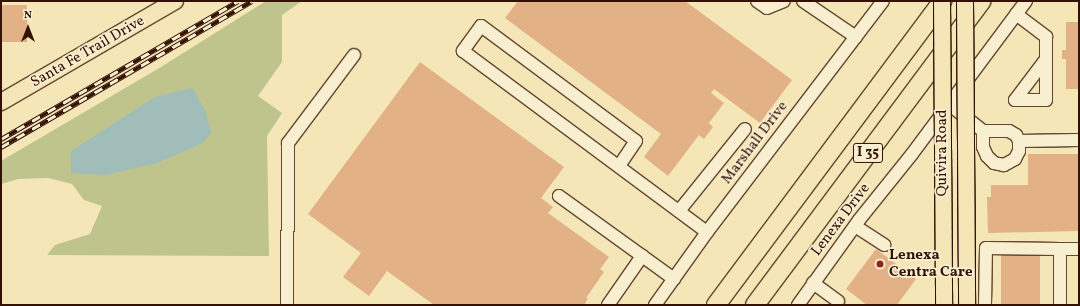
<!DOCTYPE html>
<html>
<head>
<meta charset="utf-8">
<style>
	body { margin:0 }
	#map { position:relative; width:1080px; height:306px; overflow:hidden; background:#f5e6b8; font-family:Vollkorn,serif }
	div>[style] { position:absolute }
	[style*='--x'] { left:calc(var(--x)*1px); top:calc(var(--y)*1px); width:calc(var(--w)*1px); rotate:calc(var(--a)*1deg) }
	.green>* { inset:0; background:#bfc48d }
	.water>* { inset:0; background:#a0bdb9 }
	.building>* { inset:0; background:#e2b286 }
	.roads { filter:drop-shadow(1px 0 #644731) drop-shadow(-1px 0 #644731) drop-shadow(0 1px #644731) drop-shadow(0 -1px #644731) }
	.minor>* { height:12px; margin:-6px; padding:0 6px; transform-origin:6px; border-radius:6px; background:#f8efd1 }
	.major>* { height:16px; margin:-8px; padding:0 8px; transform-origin:8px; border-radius:8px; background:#f5e6b8 }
	.highway>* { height:18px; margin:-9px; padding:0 9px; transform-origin:9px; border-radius:9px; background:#f5e6b8 }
	.rail>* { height:4.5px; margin-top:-2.25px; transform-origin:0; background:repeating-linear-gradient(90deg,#f8efd1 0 9px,#331204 0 18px); box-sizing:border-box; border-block:1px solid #331204 }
	.bridges { filter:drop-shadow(1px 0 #331204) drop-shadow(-1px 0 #331204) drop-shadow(0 1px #331204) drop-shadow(0 -1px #331204) }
	.major-bridge>* { height:16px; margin:-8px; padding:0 8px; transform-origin:8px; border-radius:8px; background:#f5e6b8 }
	.dots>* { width:11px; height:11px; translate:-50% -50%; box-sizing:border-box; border:2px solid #f8efd1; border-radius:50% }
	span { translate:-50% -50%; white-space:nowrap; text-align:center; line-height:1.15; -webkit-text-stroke:3.5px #f8efd1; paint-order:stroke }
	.shield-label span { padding:1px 3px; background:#f8efd1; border:1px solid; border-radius:3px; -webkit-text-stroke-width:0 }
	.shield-label { font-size:14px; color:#331204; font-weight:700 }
	.street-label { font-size:15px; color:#331204 }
	.poi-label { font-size:15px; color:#331204; font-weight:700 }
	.left { translate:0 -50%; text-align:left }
	.frame { position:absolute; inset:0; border:2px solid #331204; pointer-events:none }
	.north { position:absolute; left:8px; top:8px; width:40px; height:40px; -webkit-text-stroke:3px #f8efd1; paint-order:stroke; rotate:0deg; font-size:11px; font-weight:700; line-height:16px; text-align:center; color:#331204 }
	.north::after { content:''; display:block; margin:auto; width:14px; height:18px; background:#331204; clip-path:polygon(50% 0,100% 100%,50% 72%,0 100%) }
</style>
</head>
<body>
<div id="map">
	<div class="green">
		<div style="clip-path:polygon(266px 1px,302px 1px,282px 15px,282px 62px,258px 96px,282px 113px,267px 136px,269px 256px,47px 255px,55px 245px,90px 234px,102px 206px,84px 200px,72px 184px,48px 178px,18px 179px,1px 184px,1px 161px,161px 67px)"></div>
	</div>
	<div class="water">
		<div style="clip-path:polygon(192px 88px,205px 110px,211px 132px,203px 143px,157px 163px,106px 175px,71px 173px,71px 151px,155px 97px)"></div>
	</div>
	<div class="building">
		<div style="clip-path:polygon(518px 1px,685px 1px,792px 80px,760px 123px,714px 89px,711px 93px,724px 103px,709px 123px,713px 127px,704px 139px,699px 135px,668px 176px,644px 157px,661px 134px,505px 18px)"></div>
		<div style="clip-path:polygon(1px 5px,27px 5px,27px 42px,1px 42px)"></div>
		<div style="clip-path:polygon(1066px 22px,1079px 22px,1079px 89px,1066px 89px,1066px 59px,1062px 59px,1062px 50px,1066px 50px)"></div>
		<div style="clip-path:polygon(420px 62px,564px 167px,541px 198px,553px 207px,548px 213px,609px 257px,600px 269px,604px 272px,586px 298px,588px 299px,584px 305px,434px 305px,387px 271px,369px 296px,343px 277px,361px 253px,308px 214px)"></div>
		<div style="clip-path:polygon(1028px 154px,1079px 154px,1079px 231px,988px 233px,987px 197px,991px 197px,991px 185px,1028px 185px)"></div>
		<div style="clip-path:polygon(876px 249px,916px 279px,897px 305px,867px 305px,846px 289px)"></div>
		<div style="clip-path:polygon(1001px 254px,1040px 254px,1040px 305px,1001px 305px)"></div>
	</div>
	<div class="roads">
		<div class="minor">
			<div style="--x:757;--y:1;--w:12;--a:35"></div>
			<div style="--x:767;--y:8;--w:18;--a:-22"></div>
			<div style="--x:803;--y:1;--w:64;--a:34.2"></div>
			<div style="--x:1016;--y:14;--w:38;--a:37"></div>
			<div style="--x:1046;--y:37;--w:63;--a:90"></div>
			<div style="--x:1046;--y:100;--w:31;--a:180"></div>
			<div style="--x:1015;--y:100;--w:51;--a:-52.9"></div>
			<div style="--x:950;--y:105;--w:42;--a:38.2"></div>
			<div style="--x:983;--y:131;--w:26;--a:0"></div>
			<div style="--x:1009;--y:131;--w:8;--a:30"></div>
			<div style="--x:1016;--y:135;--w:7;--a:63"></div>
			<div style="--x:1019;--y:141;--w:10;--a:90"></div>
			<div style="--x:1019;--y:151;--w:9;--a:117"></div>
			<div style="--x:1015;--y:159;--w:13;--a:151"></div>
			<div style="--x:1004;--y:165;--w:10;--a:-169"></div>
			<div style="--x:994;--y:163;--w:10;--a:-135"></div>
			<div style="--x:987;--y:156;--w:10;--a:-114"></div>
			<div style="--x:983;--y:147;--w:16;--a:-90"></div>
			<div style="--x:1019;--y:141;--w:60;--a:-1"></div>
			<div style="--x:619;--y:166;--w:30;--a:-56"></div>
			<div style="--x:636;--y:141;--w:193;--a:-143.4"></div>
			<div style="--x:481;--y:26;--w:31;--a:126"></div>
			<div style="--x:463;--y:51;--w:304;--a:36.6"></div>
			<div style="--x:559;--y:196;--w:142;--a:35.8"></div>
			<div style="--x:679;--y:211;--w:105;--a:-51.2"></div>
			<div style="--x:855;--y:226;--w:35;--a:33"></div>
			<div style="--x:1060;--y:249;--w:19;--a:0"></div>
			<div style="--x:813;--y:283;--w:31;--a:36"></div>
			<div style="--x:287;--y:305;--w:162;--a:-89.6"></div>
			<div style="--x:288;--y:143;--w:110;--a:-53.1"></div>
			<div style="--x:608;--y:305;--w:60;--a:-55.2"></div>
			<div style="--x:655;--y:305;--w:90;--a:-54.5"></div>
			<div style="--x:707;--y:232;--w:290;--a:-52.7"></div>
			<div style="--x:798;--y:305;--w:105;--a:-54.3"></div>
			<div style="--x:859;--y:220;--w:85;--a:-51.2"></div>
			<div style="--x:912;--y:154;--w:191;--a:-53.3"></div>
			<div style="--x:985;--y:305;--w:57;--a:-89"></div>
			<div style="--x:986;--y:248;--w:74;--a:0.8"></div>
			<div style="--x:1060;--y:249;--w:56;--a:90"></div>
		</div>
		<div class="major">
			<div style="--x:1;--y:102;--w:201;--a:-30.1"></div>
		</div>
		<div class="highway">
			<div style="--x:716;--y:305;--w:379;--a:-53.3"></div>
			<div style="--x:755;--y:305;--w:379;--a:-53.3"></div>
		</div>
	</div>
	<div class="rail">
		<div style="--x:1;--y:139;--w:274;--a:-30.2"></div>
		<div style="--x:1;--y:147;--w:290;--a:-30.2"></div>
	</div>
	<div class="bridges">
		<div class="major-bridge">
			<div style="--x:942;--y:1;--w:304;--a:89.6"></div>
			<div style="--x:965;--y:1;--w:304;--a:89.6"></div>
		</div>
	</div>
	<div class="dots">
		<div style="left:880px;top:264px;background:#8f2418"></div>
	</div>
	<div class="shield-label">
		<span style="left:868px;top:153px">I 35</span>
	</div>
	<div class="street-label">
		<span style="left:88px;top:52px;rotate:-30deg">Santa Fe Trail Drive</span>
		<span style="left:755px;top:143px;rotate:-53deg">Marshall Drive</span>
		<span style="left:943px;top:153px;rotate:-90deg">Quivira Road</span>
		<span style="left:841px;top:220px;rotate:-53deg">Lenexa Drive</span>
	</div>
	<div class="poi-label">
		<span class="left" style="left:889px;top:264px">Lenexa<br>Centra Care</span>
	</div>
	<div class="frame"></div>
	<div class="north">N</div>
</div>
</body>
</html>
